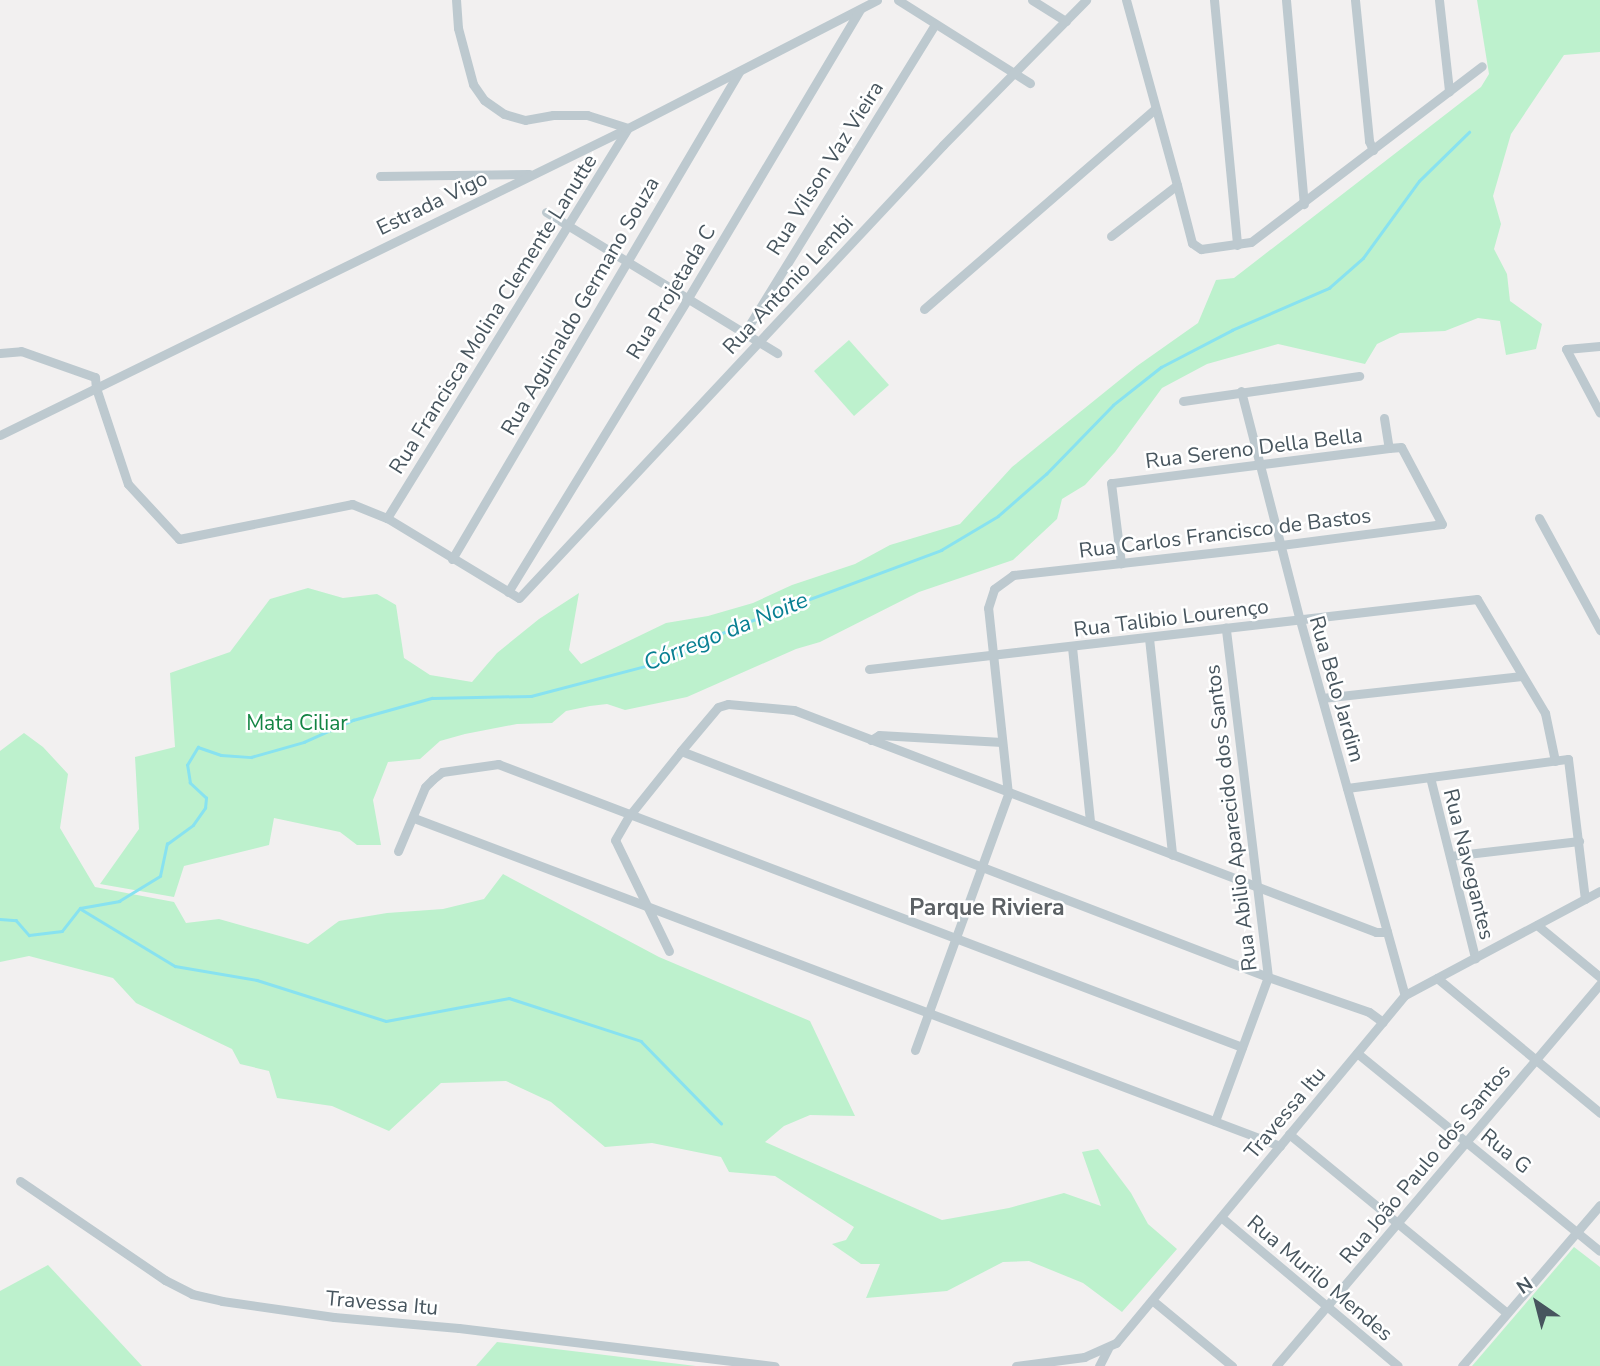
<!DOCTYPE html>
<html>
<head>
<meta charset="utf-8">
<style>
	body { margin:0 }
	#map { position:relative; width:1600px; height:1366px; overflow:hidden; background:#f2f0f0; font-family:"Nunito Sans",sans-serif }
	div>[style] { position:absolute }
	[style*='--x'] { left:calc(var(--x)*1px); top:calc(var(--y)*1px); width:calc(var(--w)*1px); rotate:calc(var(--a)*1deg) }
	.green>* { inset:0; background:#bdf1cd }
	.stream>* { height:2.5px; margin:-1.25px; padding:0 1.25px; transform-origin:1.25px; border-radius:1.25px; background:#88e2f0 }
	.minor>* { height:9px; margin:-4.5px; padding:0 4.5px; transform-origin:4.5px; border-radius:4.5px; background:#bdc9cf }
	span { translate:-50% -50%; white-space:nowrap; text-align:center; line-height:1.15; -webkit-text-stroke:5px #fff; paint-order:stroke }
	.street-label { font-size:21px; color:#47555e }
	.park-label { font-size:21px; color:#138443 }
	.water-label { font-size:23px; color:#087f92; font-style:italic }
	.neighbourhood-label { font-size:23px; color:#5c6165; font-weight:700 }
	.north { position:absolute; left:1502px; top:1268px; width:70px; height:70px; -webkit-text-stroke:5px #fff; paint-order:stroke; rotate:325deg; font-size:19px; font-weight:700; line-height:28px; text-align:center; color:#47555e }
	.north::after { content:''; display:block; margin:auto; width:24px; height:32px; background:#47555e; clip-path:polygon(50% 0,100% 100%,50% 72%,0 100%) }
</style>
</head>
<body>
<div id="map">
	<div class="green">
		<div style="clip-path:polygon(1477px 0,1600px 0,1600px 52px,1564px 55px,1511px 134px,1493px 196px,1501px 224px,1494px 249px,1507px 274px,1510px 301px,1542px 324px,1536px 349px,1506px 355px,1500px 321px,1478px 318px,1445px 331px,1400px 333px,1377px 344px,1365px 364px,1278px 344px,1207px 364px,1162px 388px,1115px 452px,1085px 485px,1062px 499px,1057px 519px,1013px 560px,919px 592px,820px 642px,796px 649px,687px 697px,625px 710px,607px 704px,590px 706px,566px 711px,552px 723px,517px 724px,465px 734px,440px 741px,420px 759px,388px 762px,373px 800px,381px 845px,357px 845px,340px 832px,274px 818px,269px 845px,184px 866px,174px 897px,100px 884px,139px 829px,135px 757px,175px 747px,170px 673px,230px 652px,270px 599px,308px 588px,343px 598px,377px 594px,396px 605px,404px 658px,430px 675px,472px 682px,497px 653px,539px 619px,579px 593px,569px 650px,581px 664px,666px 623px,708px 616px,753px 603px,792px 585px,855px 564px,890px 545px,960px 524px,1012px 467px,1137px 366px,1198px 323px,1216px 280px,1234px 278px,1481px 87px,1489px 74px)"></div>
		<div style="clip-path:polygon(849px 340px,889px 385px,854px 416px,814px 371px)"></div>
		<div style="clip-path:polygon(24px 733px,43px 747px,68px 774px,60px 828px,95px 887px,174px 902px,186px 923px,219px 919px,308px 944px,339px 921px,387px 913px,443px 909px,484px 899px,503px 874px,659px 957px,810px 1021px,855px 1116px,810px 1115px,784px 1126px,765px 1142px,942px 1220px,1009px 1208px,1064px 1193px,1101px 1206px,1082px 1152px,1098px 1149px,1131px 1193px,1148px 1224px,1177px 1249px,1122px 1312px,1083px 1283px,1029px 1261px,1003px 1262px,947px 1291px,866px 1298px,880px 1264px,861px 1264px,832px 1244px,846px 1240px,854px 1227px,775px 1176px,729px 1172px,721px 1157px,652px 1143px,605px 1147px,551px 1102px,506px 1081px,441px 1083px,389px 1131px,332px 1106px,277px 1098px,269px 1071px,240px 1064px,232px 1049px,136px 1003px,113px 978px,29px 956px,0 962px,0 751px)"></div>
		<div style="clip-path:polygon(1574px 1247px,1600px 1267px,1600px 1366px,1472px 1366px)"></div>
		<div style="clip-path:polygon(48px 1265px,92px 1312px,142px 1366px,0 1366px,0 1291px)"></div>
		<div style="clip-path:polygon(497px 1342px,696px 1366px,476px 1366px)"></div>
	</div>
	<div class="stream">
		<div style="--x:81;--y:909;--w:110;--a:31.2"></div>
		<div style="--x:175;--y:966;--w:83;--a:9.7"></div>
		<div style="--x:257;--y:980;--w:135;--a:17.6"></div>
		<div style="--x:386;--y:1021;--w:125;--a:-10.6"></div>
		<div style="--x:509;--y:998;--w:139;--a:18"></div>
		<div style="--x:641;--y:1041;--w:115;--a:45.7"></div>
		<div style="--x:0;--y:919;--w:16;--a:4"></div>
		<div style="--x:16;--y:920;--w:20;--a:49"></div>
		<div style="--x:29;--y:935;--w:33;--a:-7"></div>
		<div style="--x:62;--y:931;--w:29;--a:-52"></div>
		<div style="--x:80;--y:908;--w:40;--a:-10"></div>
		<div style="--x:119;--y:901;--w:48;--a:-31.4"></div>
		<div style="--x:160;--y:876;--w:33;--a:-78"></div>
		<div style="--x:167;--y:844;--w:32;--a:-36"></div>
		<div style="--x:193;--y:825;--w:21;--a:-55"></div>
		<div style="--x:205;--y:808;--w:10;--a:-84"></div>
		<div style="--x:206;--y:798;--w:22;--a:-137"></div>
		<div style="--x:190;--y:783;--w:18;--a:-99"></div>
		<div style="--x:187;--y:765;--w:21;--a:-59"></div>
		<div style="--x:198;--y:747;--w:24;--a:19"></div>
		<div style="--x:221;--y:755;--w:30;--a:4"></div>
		<div style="--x:251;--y:757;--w:55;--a:-15.8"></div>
		<div style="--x:304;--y:742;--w:54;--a:-24.2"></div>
		<div style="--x:353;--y:720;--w:82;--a:-15.6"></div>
		<div style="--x:432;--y:698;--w:99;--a:-1.2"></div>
		<div style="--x:531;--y:696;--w:134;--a:-14.7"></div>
		<div style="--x:661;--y:662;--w:84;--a:-25.3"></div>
		<div style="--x:737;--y:626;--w:218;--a:-20.4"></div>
		<div style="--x:941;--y:550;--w:66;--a:-30.8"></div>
		<div style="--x:998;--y:516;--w:64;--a:-41.2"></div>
		<div style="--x:1046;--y:474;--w:96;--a:-45.8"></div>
		<div style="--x:1113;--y:405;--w:61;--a:-38.4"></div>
		<div style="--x:1161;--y:367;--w:80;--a:-27.5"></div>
		<div style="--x:1232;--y:330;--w:106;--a:-23.4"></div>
		<div style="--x:1329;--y:288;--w:45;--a:-41.4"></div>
		<div style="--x:1363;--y:258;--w:95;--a:-54"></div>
		<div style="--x:1419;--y:181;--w:70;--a:-44.4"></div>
	</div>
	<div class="minor">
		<div style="--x:898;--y:0;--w:156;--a:32.2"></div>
		<div style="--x:1032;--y:0;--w:40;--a:32"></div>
		<div style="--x:1214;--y:0;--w:246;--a:84.6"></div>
		<div style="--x:1286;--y:0;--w:205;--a:85"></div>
		<div style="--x:1355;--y:0;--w:142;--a:84.3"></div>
		<div style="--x:1369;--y:141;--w:10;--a:66"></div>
		<div style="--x:1439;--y:0;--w:92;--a:83.7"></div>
		<div style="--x:380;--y:176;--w:149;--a:-0.8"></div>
		<div style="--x:1177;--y:185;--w:60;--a:75.5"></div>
		<div style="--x:1192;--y:243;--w:11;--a:34"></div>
		<div style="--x:1201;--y:249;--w:50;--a:-8"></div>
		<div style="--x:1251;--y:242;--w:290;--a:-37.3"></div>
		<div style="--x:546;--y:212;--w:271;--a:31.4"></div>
		<div style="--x:1111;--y:236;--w:83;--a:-37.7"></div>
		<div style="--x:1177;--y:185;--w:192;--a:-105.4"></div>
		<div style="--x:924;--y:309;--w:306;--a:-40.9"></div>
		<div style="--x:745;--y:332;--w:362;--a:-58.3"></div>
		<div style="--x:1600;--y:346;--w:34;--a:175"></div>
		<div style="--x:1566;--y:349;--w:72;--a:62"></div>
		<div style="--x:0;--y:353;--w:21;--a:-5"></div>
		<div style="--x:21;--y:351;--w:78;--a:19.4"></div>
		<div style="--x:95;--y:377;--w:11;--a:85"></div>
		<div style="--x:96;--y:388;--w:101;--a:71.6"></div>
		<div style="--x:128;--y:484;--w:75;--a:47.2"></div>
		<div style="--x:179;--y:539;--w:177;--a:-11.4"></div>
		<div style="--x:352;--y:504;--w:38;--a:22"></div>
		<div style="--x:387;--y:518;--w:154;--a:31.2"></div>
		<div style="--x:519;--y:598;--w:620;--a:-46.89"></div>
		<div style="--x:943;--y:145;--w:204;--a:-45.4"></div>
		<div style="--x:1241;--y:391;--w:236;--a:75.6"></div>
		<div style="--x:1300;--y:620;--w:389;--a:74.4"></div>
		<div style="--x:1183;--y:401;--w:178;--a:-8.1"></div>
		<div style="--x:1384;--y:418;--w:30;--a:81"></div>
		<div style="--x:0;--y:435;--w:699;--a:-26.05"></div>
		<div style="--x:628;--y:128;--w:280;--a:-27.2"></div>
		<div style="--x:387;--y:518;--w:458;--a:-58.3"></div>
		<div style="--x:628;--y:128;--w:43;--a:-162.4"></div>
		<div style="--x:587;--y:115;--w:34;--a:180"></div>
		<div style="--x:553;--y:115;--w:28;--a:170"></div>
		<div style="--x:525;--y:120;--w:22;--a:-164"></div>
		<div style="--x:504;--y:114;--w:24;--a:-145"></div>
		<div style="--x:484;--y:100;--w:19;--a:-125"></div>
		<div style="--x:473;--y:84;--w:58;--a:-105"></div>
		<div style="--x:458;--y:28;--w:28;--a:-94"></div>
		<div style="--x:1539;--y:518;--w:128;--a:61.4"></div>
		<div style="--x:452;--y:559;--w:565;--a:-59.49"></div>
		<div style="--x:508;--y:592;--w:345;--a:-58.5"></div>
		<div style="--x:688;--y:298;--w:336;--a:-59.2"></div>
		<div style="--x:1149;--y:638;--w:218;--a:83.9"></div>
		<div style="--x:1072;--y:647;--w:176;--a:84.1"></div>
		<div style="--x:869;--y:669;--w:612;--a:-6.57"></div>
		<div style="--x:1477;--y:599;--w:133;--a:59.2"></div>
		<div style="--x:1545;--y:713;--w:49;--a:78.2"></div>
		<div style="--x:1322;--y:698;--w:201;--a:-6.3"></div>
		<div style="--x:871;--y:740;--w:9;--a:-32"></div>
		<div style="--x:879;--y:735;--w:123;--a:3.3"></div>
		<div style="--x:681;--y:751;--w:629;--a:21.06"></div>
		<div style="--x:1268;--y:977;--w:107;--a:19.1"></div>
		<div style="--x:1369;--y:1012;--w:17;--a:36"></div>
		<div style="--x:1430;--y:777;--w:187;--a:76"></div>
		<div style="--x:1347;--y:788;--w:223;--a:-7.5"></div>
		<div style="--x:1568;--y:759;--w:141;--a:83.1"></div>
		<div style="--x:414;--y:818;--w:926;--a:20.74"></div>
		<div style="--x:398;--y:851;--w:69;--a:-67.1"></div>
		<div style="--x:425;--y:787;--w:11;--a:-45"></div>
		<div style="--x:433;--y:779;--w:11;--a:-38"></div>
		<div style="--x:442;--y:772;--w:57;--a:-8.1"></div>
		<div style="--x:498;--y:764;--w:796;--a:20.83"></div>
		<div style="--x:1450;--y:856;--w:130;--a:-6.6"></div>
		<div style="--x:1537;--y:925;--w:82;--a:39.5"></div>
		<div style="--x:669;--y:951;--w:123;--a:-115.9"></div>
		<div style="--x:615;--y:840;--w:28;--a:-60"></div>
		<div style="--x:629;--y:816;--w:83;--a:-51.3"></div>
		<div style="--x:681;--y:751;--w:57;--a:-49.9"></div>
		<div style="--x:718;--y:707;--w:10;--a:-17"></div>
		<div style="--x:728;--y:704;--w:66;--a:5.2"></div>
		<div style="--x:794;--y:710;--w:623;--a:20.88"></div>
		<div style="--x:1376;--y:932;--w:11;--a:0"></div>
		<div style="--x:1437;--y:978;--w:212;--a:39.6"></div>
		<div style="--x:915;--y:1050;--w:272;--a:-70"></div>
		<div style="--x:1008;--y:794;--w:187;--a:-96.1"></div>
		<div style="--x:988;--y:608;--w:20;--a:-72"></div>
		<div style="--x:994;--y:589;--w:24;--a:-36"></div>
		<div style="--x:1013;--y:575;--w:109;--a:-6.3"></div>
		<div style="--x:1121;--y:563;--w:161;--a:-6.4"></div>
		<div style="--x:1281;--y:545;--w:162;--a:-7.4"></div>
		<div style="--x:1442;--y:524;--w:87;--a:-118"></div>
		<div style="--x:1401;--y:447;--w:12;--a:175"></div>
		<div style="--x:1389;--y:448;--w:280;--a:172.8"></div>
		<div style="--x:1111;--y:483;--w:81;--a:82.9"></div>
		<div style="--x:1357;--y:1053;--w:313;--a:39.2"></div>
		<div style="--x:1215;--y:1121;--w:153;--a:-69.8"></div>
		<div style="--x:1268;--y:977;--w:352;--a:-96.9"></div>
		<div style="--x:1289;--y:1134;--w:282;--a:39.4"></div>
		<div style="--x:20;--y:1181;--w:176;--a:34.3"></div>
		<div style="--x:165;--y:1280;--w:30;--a:27"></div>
		<div style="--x:192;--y:1294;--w:31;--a:13"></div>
		<div style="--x:222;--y:1301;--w:113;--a:8.1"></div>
		<div style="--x:334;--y:1317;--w:125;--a:5"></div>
		<div style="--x:459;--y:1328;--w:318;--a:6.9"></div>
		<div style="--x:1221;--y:1217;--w:231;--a:40.1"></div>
		<div style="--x:1152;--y:1300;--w:104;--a:39.5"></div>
		<div style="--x:1016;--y:1366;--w:69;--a:-7.5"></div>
		<div style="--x:1084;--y:1357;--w:35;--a:-24"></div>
		<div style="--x:1116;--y:1343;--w:452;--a:-50.3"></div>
		<div style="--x:1405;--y:995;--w:221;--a:-28.1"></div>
		<div style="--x:1099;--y:1366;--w:20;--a:-63"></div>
		<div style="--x:1276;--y:1366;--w:501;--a:-49.7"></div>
		<div style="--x:1462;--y:1366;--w:212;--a:-49.4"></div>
	</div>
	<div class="street-label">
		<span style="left:825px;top:168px;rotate:-58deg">Rua Vilson Vaz Vieira</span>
		<span style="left:432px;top:203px;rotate:-26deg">Estrada Vigo</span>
		<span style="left:788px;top:285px;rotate:-47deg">Rua Antonio Lembi</span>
		<span style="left:671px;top:292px;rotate:-59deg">Rua Projetada C</span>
		<span style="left:580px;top:306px;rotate:-60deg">Rua Aguinaldo Germano Souza</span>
		<span style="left:493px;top:314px;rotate:-58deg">Rua Francisca Molina Clemente Lanutte</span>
		<span style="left:1254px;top:448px;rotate:-7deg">Rua Sereno Della Bella</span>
		<span style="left:1225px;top:533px;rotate:-7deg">Rua Carlos Francisco de Bastos</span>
		<span style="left:1171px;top:618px;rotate:-7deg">Rua Talibio Lourenço</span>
		<span style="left:1337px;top:689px;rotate:74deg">Rua Belo Jardim</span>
		<span style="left:1231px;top:818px;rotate:-97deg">Rua Abilio Aparecido dos Santos</span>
		<span style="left:1469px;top:864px;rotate:76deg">Rua Navegantes</span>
		<span style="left:1285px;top:1113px;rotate:-50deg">Travessa Itu</span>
		<span style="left:1506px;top:1151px;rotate:39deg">Rua G</span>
		<span style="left:1425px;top:1164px;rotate:-50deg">Rua João Paulo dos Santos</span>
		<span style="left:1320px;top:1278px;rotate:40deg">Rua Murilo Mendes</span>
		<span style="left:382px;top:1303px;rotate:5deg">Travessa Itu</span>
	</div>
	<div class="park-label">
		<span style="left:297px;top:723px">Mata Ciliar</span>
	</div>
	<div class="water-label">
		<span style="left:726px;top:632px;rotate:-22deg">Córrego da Noite</span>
	</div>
	<div class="neighbourhood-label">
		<span style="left:987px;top:908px">Parque Riviera</span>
	</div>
	<div class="north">N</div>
</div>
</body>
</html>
